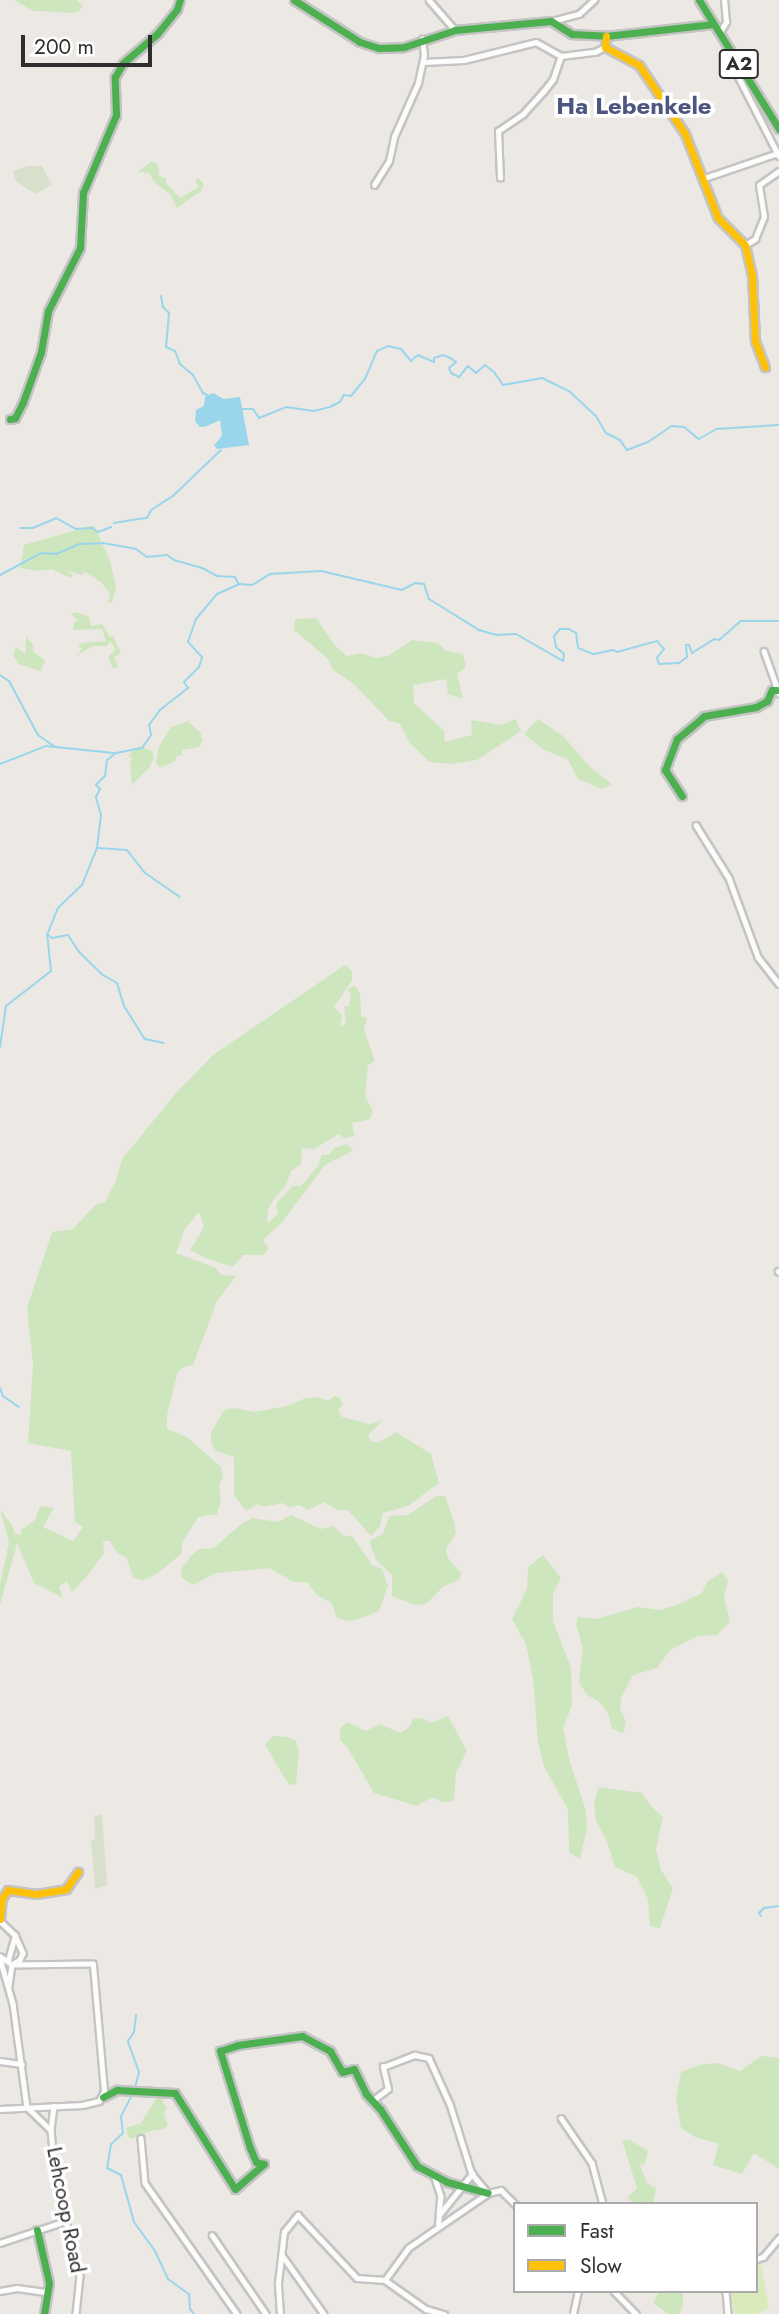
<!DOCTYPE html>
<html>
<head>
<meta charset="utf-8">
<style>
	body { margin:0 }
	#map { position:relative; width:779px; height:2314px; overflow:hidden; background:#ece8e4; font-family:Jost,sans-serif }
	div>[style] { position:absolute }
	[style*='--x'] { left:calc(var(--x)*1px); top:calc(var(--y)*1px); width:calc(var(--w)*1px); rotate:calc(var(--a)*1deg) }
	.green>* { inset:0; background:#cee6be }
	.cemetery>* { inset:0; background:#d8e0cc }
	.pitch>* { inset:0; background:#d9eabb }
	.water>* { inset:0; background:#99d6ec }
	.stream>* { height:2px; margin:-1px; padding:0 1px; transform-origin:1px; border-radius:1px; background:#99d6ec }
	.roads { filter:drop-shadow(2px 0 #c5c4c5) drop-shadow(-2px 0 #c5c4c5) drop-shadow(0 2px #c5c4c5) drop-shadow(0 -2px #c5c4c5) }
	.street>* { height:4.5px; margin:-2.25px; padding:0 2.25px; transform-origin:2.25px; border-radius:2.25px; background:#fcfcfb }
	.fast>* { height:7px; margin:-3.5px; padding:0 3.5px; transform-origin:3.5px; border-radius:3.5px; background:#4caf50 }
	.slow>* { height:7px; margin:-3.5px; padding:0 3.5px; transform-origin:3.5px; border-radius:3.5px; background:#ffc107 }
	span { translate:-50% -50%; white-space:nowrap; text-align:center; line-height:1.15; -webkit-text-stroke:7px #fff; paint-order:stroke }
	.shield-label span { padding:2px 5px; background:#fff; border:2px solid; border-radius:5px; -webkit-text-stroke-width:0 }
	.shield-label { font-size:19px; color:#2e2e2e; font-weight:700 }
	.street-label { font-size:21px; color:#2e2e2e }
	.quarter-label { font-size:24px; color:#4d5680; font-weight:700 }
	.legend { position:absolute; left:513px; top:2202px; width:245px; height:91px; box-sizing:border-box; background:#fff; border:2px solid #ababab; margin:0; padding:9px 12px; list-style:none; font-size:21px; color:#2e2e2e }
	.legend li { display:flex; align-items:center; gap:14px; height:35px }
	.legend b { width:35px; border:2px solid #ababab }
	.scale { position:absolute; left:21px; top:35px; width:131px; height:32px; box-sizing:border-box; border:4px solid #2e2e2e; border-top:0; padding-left:9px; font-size:21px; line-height:24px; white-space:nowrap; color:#2e2e2e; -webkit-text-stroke:5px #fff; paint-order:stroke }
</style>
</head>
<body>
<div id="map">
	<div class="green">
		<div style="clip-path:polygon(15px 0,77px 0,83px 6px,79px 11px,71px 13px,40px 11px,32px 11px)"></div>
		<div style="clip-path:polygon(152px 161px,158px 164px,159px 176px,166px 178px,166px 183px,180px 198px,199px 187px,195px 182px,198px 178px,204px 184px,201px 191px,177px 208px,170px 194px,156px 184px,149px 173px,138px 172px)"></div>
		<div style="clip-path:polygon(94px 525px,110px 561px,116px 588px,112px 602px,108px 603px,110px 594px,101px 582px,85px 572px,82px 575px,67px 571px,73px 575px,70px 578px,52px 569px,39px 571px,20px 568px,24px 545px)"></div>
		<div style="clip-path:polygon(77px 612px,89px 617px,91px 626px,102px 624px,110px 637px,113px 636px,121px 653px,114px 657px,118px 667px,113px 669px,108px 656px,116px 649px,110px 641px,107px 646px,93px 646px,76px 656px,82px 649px,78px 646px,82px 643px,106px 641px,102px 629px,73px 630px,74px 622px,79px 621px,71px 614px)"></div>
		<div style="clip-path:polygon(316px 618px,336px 647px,347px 656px,360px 653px,377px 658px,388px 656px,412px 640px,438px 643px,446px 651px,463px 654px,466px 667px,457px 674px,463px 699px,448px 694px,446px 679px,413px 685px,414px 703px,444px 731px,445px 742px,472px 735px,471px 720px,501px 725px,515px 719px,521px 731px,477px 760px,451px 764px,429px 762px,410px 743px,399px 723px,389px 721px,355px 685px,333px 670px,328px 659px,294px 630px,295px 619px)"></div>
		<div style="clip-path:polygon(26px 637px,33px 645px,33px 651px,45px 661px,40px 671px,19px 664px,13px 655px,16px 647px,25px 654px)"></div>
		<div style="clip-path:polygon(538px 719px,563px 736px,590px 767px,612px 784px,602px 789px,578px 779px,568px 760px,543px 749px,524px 734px)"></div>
		<div style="clip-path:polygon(188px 721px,200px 732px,203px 741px,199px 747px,182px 750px,182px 755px,177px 756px,175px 761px,160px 768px,156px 763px,159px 746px,171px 727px)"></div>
		<div style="clip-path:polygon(139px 746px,152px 751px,154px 757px,149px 768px,132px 785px,130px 762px,133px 759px,128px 756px)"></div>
		<div style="clip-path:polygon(345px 965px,352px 971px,352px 981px,334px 1007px,342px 1016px,340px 1027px,346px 1024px,344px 1007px,349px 1006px,351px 993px,347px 990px,355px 985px,360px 994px,361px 1016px,367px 1018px,364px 1030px,375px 1061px,368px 1065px,365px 1096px,373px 1111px,370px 1119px,352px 1123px,355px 1136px,344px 1138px,339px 1134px,314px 1149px,302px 1148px,301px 1164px,291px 1171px,286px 1185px,274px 1199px,268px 1209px,267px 1224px,278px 1213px,276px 1204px,293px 1186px,301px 1186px,318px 1166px,322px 1155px,329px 1155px,334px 1148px,347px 1144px,353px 1151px,325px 1165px,282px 1222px,263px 1240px,268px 1248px,264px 1255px,243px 1255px,233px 1267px,205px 1258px,190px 1250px,204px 1227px,199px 1212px,185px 1229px,176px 1253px,216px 1268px,221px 1275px,236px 1276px,217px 1301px,193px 1365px,182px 1368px,177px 1374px,167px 1416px,167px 1429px,187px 1437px,221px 1467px,223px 1478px,219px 1484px,221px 1501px,217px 1514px,198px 1517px,183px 1541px,181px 1554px,157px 1574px,143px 1580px,133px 1578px,127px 1558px,117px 1553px,110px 1541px,103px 1541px,104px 1553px,88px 1575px,72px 1592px,67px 1581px,59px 1587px,63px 1598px,34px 1583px,17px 1543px,0 1605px,0 1584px,9px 1542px,0 1510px,12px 1525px,15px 1534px,21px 1535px,21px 1530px,35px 1520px,40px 1506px,54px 1508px,43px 1527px,73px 1541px,83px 1527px,75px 1522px,71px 1451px,28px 1443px,33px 1364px,27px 1308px,52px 1232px,73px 1229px,95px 1205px,105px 1202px,116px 1181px,122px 1159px,177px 1092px,213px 1055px)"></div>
		<div style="clip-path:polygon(335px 1396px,340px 1398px,343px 1406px,338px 1409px,342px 1417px,369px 1424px,383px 1420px,368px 1435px,371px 1441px,378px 1443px,396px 1432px,431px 1454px,439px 1483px,408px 1506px,383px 1513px,380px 1526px,371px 1536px,348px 1510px,337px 1510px,324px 1502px,308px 1510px,299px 1505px,290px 1508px,282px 1503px,264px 1507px,257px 1504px,246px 1511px,234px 1495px,234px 1457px,216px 1451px,211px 1443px,211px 1433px,224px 1410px,235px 1408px,254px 1412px,288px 1406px,303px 1399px,319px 1397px,327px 1401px)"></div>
		<div style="clip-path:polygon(436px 1496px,445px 1496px,454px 1521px,456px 1533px,446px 1549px,448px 1558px,461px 1573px,460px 1579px,444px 1586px,426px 1604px,415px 1605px,392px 1596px,392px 1575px,376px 1560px,369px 1541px,383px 1534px,389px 1516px,408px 1515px)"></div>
		<div style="clip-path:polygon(291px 1515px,321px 1529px,334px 1526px,342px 1535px,353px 1537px,372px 1565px,382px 1569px,388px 1586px,379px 1611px,359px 1619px,348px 1621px,337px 1618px,331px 1603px,317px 1595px,307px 1582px,294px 1582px,269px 1568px,216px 1573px,193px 1585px,181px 1577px,182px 1568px,191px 1556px,199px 1549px,214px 1548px,240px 1525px,252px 1518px,278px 1522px)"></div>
		<div style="clip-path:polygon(543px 1555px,561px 1578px,553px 1594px,553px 1621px,571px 1668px,572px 1705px,563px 1728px,570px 1762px,586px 1811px,587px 1829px,580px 1859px,569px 1852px,568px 1809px,544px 1767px,538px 1743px,533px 1679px,526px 1644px,512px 1619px,527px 1589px,528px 1567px)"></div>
		<div style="clip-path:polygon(722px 1572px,728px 1581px,724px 1596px,730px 1622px,717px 1635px,698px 1636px,670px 1650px,657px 1668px,633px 1675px,621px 1698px,620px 1708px,626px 1722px,623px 1733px,612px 1729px,608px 1713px,598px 1701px,587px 1695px,579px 1682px,583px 1648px,576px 1625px,578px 1617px,596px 1619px,638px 1607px,660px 1610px,677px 1605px,702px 1593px,708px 1581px)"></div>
		<div style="clip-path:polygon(448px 1716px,467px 1751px,456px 1773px,454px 1801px,442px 1802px,432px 1797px,417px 1806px,374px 1793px,348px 1748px,340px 1740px,340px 1728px,347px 1722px,366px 1731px,379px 1724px,401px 1733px,410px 1726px,413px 1719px,421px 1718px,431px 1723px)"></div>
		<div style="clip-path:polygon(273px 1736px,287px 1737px,296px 1741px,299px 1751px,296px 1784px,289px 1785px,265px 1745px)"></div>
		<div style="clip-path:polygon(599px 1787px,642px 1793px,651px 1806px,663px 1817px,656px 1849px,661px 1870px,673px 1888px,660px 1928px,650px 1926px,648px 1899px,637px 1877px,615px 1867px,606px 1839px,596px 1821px,594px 1801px)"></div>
		<div style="clip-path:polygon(761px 2056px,779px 2058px,779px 2169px,754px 2153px,742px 2174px,713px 2165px,719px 2144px,695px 2137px,681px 2128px,676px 2097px,681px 2072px,699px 2065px,717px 2063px,740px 2071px)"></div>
		<div style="clip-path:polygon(157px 2097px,163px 2097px,163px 2104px,167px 2106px,164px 2115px,168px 2124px,165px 2129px,150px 2131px,132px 2139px,128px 2137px,126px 2128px,141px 2123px)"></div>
		<div style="clip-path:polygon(622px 2140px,630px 2140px,648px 2151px,644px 2166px,639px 2163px,647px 2183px,656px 2188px,653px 2204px,635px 2204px,627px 2198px,637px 2188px)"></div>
		<div style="clip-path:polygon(659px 2291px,683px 2291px,683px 2306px,679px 2314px,668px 2314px,653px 2303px)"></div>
	</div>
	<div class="cemetery">
		<div style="clip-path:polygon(28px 166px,42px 166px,52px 185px,35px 194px,16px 181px,13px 171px)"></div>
		<div style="clip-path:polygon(102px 1814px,107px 1885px,95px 1889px,91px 1841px,95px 1838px,94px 1816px)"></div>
	</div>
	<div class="pitch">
		<div style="clip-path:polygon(756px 2265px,761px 2265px,769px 2309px,756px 2314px,734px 2314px,731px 2291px,756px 2291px)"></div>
	</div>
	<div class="water">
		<div style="clip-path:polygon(213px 393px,224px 399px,240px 397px,249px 445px,217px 449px,214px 445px,222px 436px,220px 420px,205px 427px,200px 427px,195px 421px,196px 410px,204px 406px,205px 397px)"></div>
	</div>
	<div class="stream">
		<div style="--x:161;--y:296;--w:11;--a:80"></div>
		<div style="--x:163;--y:307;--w:8;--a:45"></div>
		<div style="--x:169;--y:313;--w:34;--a:95"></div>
		<div style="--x:166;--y:347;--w:10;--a:24"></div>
		<div style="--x:175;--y:351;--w:14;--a:69"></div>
		<div style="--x:180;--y:364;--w:17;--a:40"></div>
		<div style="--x:193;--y:375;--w:21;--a:61"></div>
		<div style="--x:203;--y:393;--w:7;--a:27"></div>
		<div style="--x:242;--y:409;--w:11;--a:0"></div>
		<div style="--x:253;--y:409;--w:11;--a:56"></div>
		<div style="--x:259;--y:418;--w:29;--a:-22"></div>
		<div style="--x:286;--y:407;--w:28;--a:8"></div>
		<div style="--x:314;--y:411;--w:16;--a:-14"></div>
		<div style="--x:330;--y:407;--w:11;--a:-27"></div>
		<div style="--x:340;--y:402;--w:8;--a:-60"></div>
		<div style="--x:344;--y:395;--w:7;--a:8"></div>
		<div style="--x:351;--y:396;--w:22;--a:-51"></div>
		<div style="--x:365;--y:379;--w:30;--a:-67"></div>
		<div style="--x:377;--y:351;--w:12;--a:-24"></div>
		<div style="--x:388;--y:346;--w:13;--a:13"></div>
		<div style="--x:401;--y:349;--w:16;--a:50"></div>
		<div style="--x:411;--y:361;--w:9;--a:-41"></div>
		<div style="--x:418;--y:355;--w:17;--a:24"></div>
		<div style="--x:434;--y:362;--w:4;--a:-90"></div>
		<div style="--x:434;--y:358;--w:9;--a:-18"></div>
		<div style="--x:443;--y:355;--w:8;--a:23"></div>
		<div style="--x:450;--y:358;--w:7;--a:34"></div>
		<div style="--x:456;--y:362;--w:9;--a:139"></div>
		<div style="--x:449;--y:368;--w:5;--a:68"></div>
		<div style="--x:451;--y:373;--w:9;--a:27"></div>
		<div style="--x:459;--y:377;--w:14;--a:-51"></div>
		<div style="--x:468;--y:366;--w:11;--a:41"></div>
		<div style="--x:476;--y:373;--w:12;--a:-42"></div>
		<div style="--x:485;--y:365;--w:11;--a:38"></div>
		<div style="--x:494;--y:372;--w:16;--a:55"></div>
		<div style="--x:503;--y:385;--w:40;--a:-10"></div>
		<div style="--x:542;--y:378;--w:30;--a:26"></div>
		<div style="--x:569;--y:391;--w:37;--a:43"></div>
		<div style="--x:596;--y:416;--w:20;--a:60"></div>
		<div style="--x:606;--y:433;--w:16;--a:27"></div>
		<div style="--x:620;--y:440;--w:12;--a:55"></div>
		<div style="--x:627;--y:450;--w:22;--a:-21"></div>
		<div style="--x:648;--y:442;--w:29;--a:-34"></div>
		<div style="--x:672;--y:426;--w:12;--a:5"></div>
		<div style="--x:684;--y:427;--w:19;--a:39"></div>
		<div style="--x:699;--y:439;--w:20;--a:-30"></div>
		<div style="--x:716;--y:429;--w:63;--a:-3.6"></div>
		<div style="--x:114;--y:523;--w:33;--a:-9"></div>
		<div style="--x:147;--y:518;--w:9;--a:-63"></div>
		<div style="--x:151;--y:510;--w:27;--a:-33"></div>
		<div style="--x:174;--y:495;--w:65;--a:-43.8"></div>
		<div style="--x:20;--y:528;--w:13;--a:0"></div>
		<div style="--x:33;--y:528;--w:25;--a:-23"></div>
		<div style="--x:56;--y:518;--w:23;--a:29"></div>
		<div style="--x:76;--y:529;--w:16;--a:-4"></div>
		<div style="--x:92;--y:528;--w:7;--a:34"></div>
		<div style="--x:98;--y:532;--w:14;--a:-21"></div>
		<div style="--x:0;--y:575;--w:47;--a:-28.2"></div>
		<div style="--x:41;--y:553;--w:15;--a:4"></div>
		<div style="--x:56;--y:554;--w:25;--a:-23"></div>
		<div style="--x:79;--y:544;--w:24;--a:-2"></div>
		<div style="--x:103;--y:543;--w:34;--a:10"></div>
		<div style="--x:136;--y:549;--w:14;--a:36"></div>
		<div style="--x:147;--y:557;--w:20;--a:-6"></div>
		<div style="--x:167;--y:555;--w:9;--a:36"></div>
		<div style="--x:174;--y:560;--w:29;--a:16"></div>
		<div style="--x:202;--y:568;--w:17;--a:28"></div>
		<div style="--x:217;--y:576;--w:18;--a:3"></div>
		<div style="--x:235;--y:577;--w:7;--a:63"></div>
		<div style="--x:0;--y:675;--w:11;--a:34"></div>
		<div style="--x:9;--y:681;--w:61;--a:61.8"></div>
		<div style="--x:38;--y:735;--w:21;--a:35"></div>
		<div style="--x:0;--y:764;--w:49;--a:-21.4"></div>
		<div style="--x:46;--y:746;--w:68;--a:5.9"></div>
		<div style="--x:98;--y:848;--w:29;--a:4"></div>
		<div style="--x:127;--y:850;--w:29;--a:52"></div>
		<div style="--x:145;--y:873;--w:42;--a:34.4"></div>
		<div style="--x:48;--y:935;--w:5;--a:37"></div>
		<div style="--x:52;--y:938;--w:16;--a:-11"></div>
		<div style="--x:68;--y:935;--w:20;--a:57"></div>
		<div style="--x:79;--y:952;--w:33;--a:44"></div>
		<div style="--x:103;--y:975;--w:16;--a:30"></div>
		<div style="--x:117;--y:983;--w:24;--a:73"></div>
		<div style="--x:124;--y:1006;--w:39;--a:58"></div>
		<div style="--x:145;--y:1039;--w:19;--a:12"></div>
		<div style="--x:0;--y:1047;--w:41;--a:-81.7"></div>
		<div style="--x:6;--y:1006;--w:57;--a:-37.9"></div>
		<div style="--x:51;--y:971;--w:36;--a:-96"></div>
		<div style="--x:47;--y:935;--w:29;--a:-68"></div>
		<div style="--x:58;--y:908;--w:33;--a:-44"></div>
		<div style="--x:82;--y:885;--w:40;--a:-68"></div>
		<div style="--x:97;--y:848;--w:33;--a:-83"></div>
		<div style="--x:101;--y:815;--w:19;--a:-106"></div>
		<div style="--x:96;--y:797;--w:9;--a:-63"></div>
		<div style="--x:100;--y:789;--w:6;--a:-135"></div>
		<div style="--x:96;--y:785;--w:13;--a:-45"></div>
		<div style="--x:105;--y:776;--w:16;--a:-83"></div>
		<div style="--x:107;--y:760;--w:11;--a:-38"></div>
		<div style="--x:116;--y:753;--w:26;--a:-11"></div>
		<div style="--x:142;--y:748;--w:16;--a:-55"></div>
		<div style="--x:151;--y:735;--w:10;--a:-101"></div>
		<div style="--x:149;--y:725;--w:19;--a:-54"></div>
		<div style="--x:160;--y:710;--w:36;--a:-38"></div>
		<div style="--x:188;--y:688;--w:7;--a:-124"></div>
		<div style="--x:184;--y:682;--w:21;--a:-45"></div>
		<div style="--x:199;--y:667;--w:10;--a:-73"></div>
		<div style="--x:202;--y:657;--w:21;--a:-133"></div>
		<div style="--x:188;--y:642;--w:24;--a:-71"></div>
		<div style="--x:196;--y:619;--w:33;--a:-50"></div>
		<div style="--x:217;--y:594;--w:24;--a:-24"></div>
		<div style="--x:239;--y:584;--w:13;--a:4"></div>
		<div style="--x:252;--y:585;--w:21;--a:-31"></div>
		<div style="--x:270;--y:574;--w:51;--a:-3.4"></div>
		<div style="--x:321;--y:571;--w:83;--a:13.2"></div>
		<div style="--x:402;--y:590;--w:15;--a:-28"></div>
		<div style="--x:415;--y:583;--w:9;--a:6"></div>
		<div style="--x:424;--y:584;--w:16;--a:72"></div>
		<div style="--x:429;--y:599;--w:59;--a:31.8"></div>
		<div style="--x:479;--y:630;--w:18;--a:16"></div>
		<div style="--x:496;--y:635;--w:20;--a:-3"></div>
		<div style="--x:516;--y:634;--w:54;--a:29.9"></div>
		<div style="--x:563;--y:661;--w:7;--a:-82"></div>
		<div style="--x:564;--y:654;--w:11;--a:-139"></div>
		<div style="--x:556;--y:647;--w:11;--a:-100"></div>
		<div style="--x:554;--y:636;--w:9;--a:-49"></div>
		<div style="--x:560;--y:629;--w:9;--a:0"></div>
		<div style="--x:569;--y:629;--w:8;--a:30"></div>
		<div style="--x:576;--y:633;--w:15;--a:82"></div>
		<div style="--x:578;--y:648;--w:17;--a:21"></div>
		<div style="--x:594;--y:654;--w:19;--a:-12"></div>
		<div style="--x:613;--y:650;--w:4;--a:27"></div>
		<div style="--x:617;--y:652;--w:41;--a:-15.4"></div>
		<div style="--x:657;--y:641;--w:11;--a:49"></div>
		<div style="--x:664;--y:649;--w:11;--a:128"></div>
		<div style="--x:657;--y:658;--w:6;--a:72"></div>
		<div style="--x:659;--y:664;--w:20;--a:-3"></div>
		<div style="--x:679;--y:663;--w:10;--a:-37"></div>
		<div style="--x:687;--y:657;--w:12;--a:-95"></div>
		<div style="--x:686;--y:645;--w:3;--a:0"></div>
		<div style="--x:689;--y:645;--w:9;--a:69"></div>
		<div style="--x:692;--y:653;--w:26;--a:-32"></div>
		<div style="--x:714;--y:639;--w:5;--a:11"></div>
		<div style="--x:719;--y:640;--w:29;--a:-41"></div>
		<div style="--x:741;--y:621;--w:38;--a:0"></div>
		<div style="--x:0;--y:1388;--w:9;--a:69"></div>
		<div style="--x:3;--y:1396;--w:19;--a:35"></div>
		<div style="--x:761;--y:1916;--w:4;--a:-124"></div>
		<div style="--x:759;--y:1913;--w:7;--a:-45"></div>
		<div style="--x:764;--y:1908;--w:15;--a:-8"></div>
		<div style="--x:135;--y:2088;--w:16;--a:-76"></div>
		<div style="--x:139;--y:2072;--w:33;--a:-110"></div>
		<div style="--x:128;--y:2041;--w:11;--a:-56"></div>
		<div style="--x:134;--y:2032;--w:17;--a:-83"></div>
		<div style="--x:133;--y:2093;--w:27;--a:117"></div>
		<div style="--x:121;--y:2117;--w:16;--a:83"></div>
		<div style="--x:123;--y:2133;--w:16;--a:137"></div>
		<div style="--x:111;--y:2144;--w:24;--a:99"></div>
		<div style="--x:107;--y:2168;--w:16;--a:27"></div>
		<div style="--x:121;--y:2175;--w:49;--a:74.5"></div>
		<div style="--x:134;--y:2222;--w:36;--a:54"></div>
		<div style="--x:155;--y:2251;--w:31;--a:65"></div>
		<div style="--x:168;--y:2279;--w:26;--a:36"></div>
		<div style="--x:189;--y:2294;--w:15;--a:86"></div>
		<div style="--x:190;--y:2309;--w:6;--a:51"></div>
	</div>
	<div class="roads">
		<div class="street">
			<div style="--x:429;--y:0;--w:40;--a:49"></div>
			<div style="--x:552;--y:21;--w:28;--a:-15"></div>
			<div style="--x:579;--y:14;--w:21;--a:-43"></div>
			<div style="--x:720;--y:32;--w:12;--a:-59"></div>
			<div style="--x:726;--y:22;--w:22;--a:-95"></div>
			<div style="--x:423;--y:62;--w:41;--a:-2.8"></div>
			<div style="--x:464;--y:60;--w:74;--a:-14"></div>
			<div style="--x:536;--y:42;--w:29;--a:29"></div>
			<div style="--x:561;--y:56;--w:34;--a:-7"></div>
			<div style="--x:595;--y:52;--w:11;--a:-27"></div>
			<div style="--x:740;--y:66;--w:9;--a:111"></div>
			<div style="--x:737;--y:74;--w:92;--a:62.9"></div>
			<div style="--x:500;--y:178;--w:47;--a:-92.4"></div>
			<div style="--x:498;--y:131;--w:30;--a:-34"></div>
			<div style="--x:523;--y:114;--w:30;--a:-48"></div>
			<div style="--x:543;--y:92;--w:16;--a:-52"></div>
			<div style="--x:553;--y:79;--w:24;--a:-71"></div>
			<div style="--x:702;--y:179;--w:80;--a:-18.9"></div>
			<div style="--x:374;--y:185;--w:28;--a:-58"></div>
			<div style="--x:389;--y:161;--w:25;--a:-78"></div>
			<div style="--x:394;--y:137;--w:59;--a:-66"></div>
			<div style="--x:418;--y:83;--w:29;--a:-78"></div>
			<div style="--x:424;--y:55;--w:16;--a:-97"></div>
			<div style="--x:745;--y:245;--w:12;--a:-31"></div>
			<div style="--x:755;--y:239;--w:24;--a:-68"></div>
			<div style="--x:764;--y:217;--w:32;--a:-99"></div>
			<div style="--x:759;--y:185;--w:24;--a:-35"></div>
			<div style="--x:764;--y:651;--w:45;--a:70.3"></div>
			<div style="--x:696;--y:825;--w:62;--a:58.1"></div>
			<div style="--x:729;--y:878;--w:84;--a:69.8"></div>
			<div style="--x:758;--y:957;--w:34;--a:52"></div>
			<div style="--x:778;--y:1271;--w:1;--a:45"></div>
			<div style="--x:0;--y:1921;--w:21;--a:43"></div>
			<div style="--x:15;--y:1935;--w:20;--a:66"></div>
			<div style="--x:23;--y:1953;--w:8;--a:113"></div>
			<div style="--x:20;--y:1960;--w:9;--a:148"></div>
			<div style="--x:12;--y:1965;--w:14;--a:-146"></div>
			<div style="--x:0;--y:1958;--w:48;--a:74.2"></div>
			<div style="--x:13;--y:2004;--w:104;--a:82.3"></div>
			<div style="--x:27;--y:2107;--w:33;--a:44"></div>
			<div style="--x:8;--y:1960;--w:25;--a:-74"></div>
			<div style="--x:0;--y:2061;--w:22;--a:8"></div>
			<div style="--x:372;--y:2101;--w:20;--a:-37"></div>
			<div style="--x:388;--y:2089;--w:23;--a:-103"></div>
			<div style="--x:383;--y:2067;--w:34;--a:-21"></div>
			<div style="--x:415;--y:2055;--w:14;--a:12"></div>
			<div style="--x:429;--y:2058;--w:51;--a:65.5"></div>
			<div style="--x:450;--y:2104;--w:73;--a:72.6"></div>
			<div style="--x:472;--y:2174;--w:25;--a:50"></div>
			<div style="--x:488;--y:2193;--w:13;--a:-13"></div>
			<div style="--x:501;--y:2190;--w:20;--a:45"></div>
			<div style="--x:54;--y:2106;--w:24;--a:97"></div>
			<div style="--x:51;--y:2130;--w:52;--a:84.5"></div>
			<div style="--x:56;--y:2182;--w:97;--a:75.7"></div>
			<div style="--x:80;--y:2276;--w:38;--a:96"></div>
			<div style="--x:0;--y:2109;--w:82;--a:-2.8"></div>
			<div style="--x:82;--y:2105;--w:17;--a:-13"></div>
			<div style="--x:99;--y:2101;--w:11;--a:-63"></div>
			<div style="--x:104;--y:2091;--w:127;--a:-95"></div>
			<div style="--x:93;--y:1964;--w:81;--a:179.3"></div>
			<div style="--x:12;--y:1965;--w:22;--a:98"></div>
			<div style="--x:561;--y:2118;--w:55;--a:55.4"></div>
			<div style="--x:592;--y:2163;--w:42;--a:75"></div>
			<div style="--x:141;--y:2138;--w:45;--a:84.9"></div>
			<div style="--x:145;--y:2183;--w:160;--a:54.9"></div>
			<div style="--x:434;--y:2175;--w:22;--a:72"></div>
			<div style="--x:441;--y:2196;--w:18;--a:96"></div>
			<div style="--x:438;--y:2224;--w:9;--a:-84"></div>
			<div style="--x:439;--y:2215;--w:53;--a:-51.2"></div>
			<div style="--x:212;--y:2235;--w:96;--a:55.6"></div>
			<div style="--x:0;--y:2243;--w:70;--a:-18.4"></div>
			<div style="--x:282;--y:2255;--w:72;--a:54.6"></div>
			<div style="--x:756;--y:2259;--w:7;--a:-16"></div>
			<div style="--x:763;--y:2257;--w:25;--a:-50"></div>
			<div style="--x:385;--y:2280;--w:39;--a:-54"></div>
			<div style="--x:408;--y:2248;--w:96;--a:-34.4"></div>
			<div style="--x:0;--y:2291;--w:17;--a:-10"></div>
			<div style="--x:17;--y:2288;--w:30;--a:8"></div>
			<div style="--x:614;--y:2291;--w:32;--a:46"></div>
			<div style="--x:726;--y:2291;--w:23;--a:85"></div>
			<div style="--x:280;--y:2314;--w:31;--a:-94"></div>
			<div style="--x:278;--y:2283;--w:51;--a:-83.3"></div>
			<div style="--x:284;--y:2232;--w:22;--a:-51"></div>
			<div style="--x:298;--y:2215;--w:86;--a:46.9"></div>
			<div style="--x:357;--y:2278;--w:28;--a:4"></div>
			<div style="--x:385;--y:2280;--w:50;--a:35.3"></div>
			<div style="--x:426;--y:2309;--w:19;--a:16"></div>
			<div style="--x:573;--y:2314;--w:24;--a:-78"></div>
		</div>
		<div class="fast">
			<div style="--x:294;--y:0;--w:78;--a:32.5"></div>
			<div style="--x:360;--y:42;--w:20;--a:18"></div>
			<div style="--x:379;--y:48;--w:25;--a:-2"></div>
			<div style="--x:404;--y:47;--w:54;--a:-18.4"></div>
			<div style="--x:455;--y:30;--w:96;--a:-5.4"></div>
			<div style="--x:551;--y:21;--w:25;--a:32"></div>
			<div style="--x:572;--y:34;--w:34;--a:3"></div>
			<div style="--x:606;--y:36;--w:108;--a:-6.4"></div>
			<div style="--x:699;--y:0;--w:152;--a:58.2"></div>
			<div style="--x:10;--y:419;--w:5;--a:-11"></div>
			<div style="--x:15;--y:418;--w:18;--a:-63"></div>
			<div style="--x:23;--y:402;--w:53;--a:-70.2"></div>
			<div style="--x:41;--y:352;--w:42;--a:-80.3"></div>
			<div style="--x:48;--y:311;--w:71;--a:-63.1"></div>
			<div style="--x:80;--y:248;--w:55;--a:-86.9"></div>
			<div style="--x:83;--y:193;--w:85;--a:-67.1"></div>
			<div style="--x:116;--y:115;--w:38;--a:-92"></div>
			<div style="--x:115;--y:77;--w:16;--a:-60"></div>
			<div style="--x:123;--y:63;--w:45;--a:-40.5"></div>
			<div style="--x:157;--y:34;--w:32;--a:-51"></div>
			<div style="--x:177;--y:9;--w:9;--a:-72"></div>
			<div style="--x:682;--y:796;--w:31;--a:-123"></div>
			<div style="--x:665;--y:770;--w:33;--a:-69"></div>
			<div style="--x:677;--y:739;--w:35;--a:-40"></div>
			<div style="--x:704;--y:716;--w:53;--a:-9.8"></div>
			<div style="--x:756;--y:707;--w:13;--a:-29"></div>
			<div style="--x:767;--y:701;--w:12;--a:-66"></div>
			<div style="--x:772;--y:690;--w:5;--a:0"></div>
			<div style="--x:103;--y:2097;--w:16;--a:-27"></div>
			<div style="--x:117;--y:2090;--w:58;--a:3"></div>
			<div style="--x:175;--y:2093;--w:113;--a:58"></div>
			<div style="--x:235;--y:2189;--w:38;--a:-41"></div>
			<div style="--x:264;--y:2164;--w:8;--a:-166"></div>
			<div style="--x:256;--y:2162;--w:15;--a:-113"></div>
			<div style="--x:250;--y:2148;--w:102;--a:-107.2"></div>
			<div style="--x:220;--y:2051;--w:19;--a:-18"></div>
			<div style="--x:238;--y:2045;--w:65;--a:-8"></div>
			<div style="--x:302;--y:2036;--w:32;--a:28"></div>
			<div style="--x:330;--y:2051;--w:24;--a:60"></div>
			<div style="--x:342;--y:2072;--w:12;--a:-14"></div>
			<div style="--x:354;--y:2069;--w:28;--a:64"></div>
			<div style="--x:366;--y:2094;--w:21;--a:47"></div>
			<div style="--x:380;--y:2109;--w:68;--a:57"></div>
			<div style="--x:417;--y:2166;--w:34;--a:28"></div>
			<div style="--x:447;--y:2182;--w:42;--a:15"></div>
			<div style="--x:37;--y:2230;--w:54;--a:77.2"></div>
			<div style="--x:49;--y:2283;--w:31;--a:99"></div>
		</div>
		<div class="slow">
			<div style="--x:606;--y:36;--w:11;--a:95"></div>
			<div style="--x:605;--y:47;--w:38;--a:28"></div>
			<div style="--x:639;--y:65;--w:83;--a:56.3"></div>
			<div style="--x:685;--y:134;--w:90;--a:68.6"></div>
			<div style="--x:718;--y:218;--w:38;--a:45"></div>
			<div style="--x:745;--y:245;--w:31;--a:77"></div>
			<div style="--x:752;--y:275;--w:66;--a:87.4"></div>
			<div style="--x:755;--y:341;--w:28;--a:69"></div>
			<div style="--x:0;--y:1919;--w:21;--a:-85"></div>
			<div style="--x:2;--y:1898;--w:10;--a:-53"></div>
			<div style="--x:8;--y:1890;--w:28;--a:8"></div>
			<div style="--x:36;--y:1894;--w:30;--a:-9"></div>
			<div style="--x:66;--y:1889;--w:21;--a:-55"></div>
		</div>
	</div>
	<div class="shield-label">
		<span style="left:739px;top:64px">A2</span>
	</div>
	<div class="street-label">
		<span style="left:66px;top:2210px;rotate:79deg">Lehcoop Road</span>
	</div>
	<div class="quarter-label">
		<span style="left:634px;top:106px">Ha Lebenkele</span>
	</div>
	<ul class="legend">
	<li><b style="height:9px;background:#4caf50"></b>Fast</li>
	<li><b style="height:9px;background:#ffc107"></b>Slow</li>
	</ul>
	<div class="scale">200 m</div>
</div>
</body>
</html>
